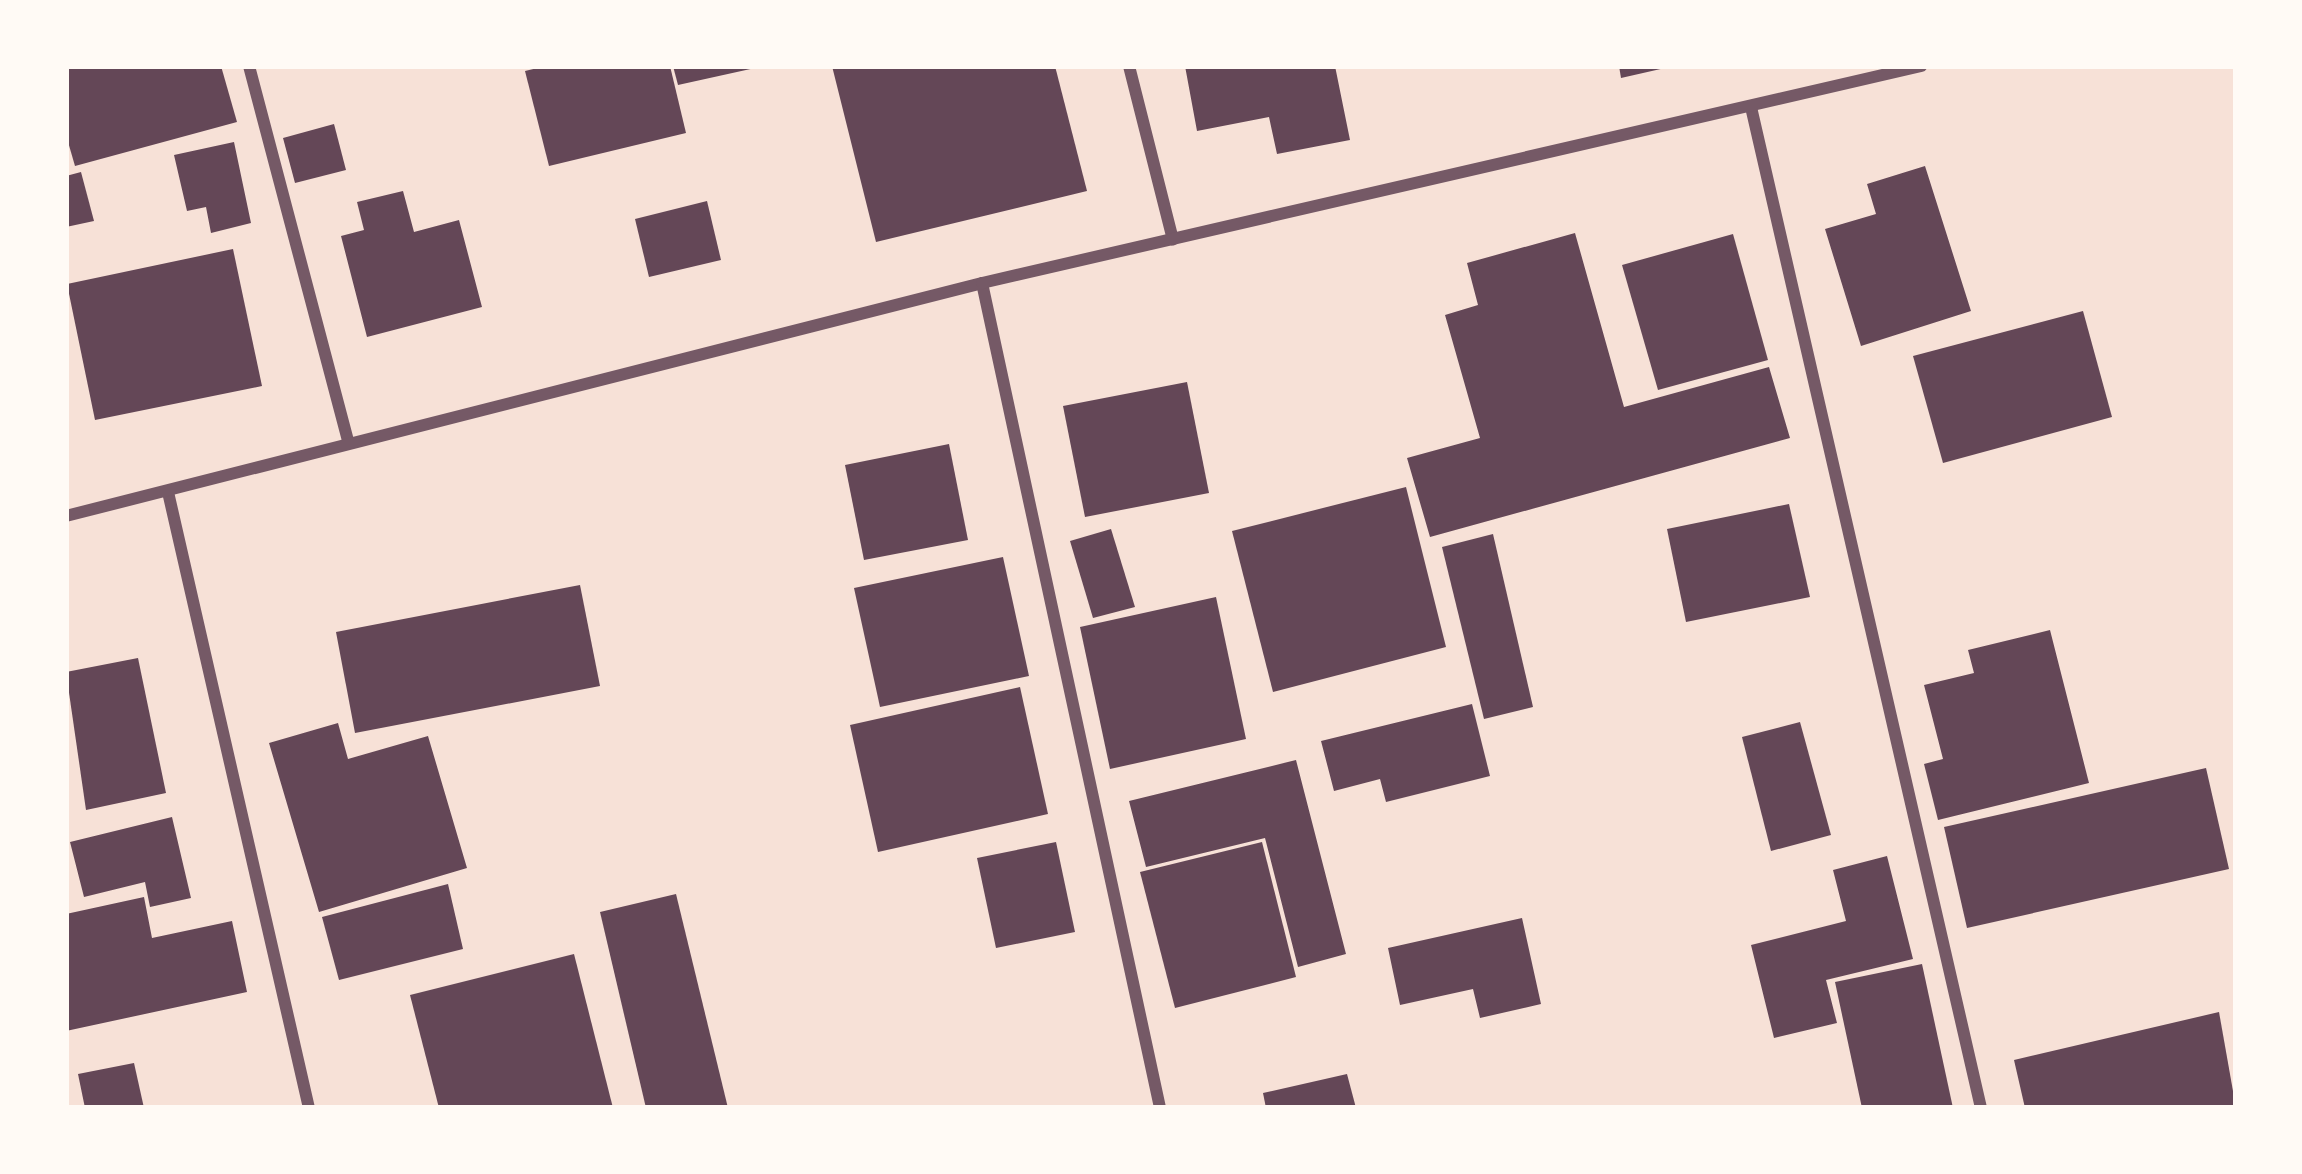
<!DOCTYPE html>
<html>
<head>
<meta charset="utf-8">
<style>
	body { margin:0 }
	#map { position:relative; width:2302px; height:1174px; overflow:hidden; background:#f7e1d7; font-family:Arial,sans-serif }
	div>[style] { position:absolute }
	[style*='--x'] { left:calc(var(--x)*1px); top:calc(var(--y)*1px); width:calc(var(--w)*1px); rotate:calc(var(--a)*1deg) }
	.building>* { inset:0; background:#644757 }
	.minor>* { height:12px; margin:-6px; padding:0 6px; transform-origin:6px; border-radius:6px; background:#755966 }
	span { translate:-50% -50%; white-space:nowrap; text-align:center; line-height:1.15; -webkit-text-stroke:12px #fffaf5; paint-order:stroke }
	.frame { position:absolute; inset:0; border:69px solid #fffaf5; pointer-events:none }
</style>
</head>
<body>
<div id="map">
	<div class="building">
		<div style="clip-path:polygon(66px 66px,221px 66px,237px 122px,75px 166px,66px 135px)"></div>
		<div style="clip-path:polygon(546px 66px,670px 66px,686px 133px,549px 166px,525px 71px)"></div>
		<div style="clip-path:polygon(673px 66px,755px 66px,755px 68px,678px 85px)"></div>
		<div style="clip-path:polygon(832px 66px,1055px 66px,1087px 191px,876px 242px)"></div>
		<div style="clip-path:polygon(1185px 66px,1335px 66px,1350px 140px,1277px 154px,1269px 117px,1197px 131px)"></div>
		<div style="clip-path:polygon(1619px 66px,1665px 66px,1665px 68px,1621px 78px)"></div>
		<div style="clip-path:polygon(334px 124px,346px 170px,295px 183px,283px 138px)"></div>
		<div style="clip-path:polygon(234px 142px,251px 223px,211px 233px,206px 207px,187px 211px,174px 155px)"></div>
		<div style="clip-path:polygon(1925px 166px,1971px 311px,1861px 346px,1825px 229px,1876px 214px,1867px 184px)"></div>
		<div style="clip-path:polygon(81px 172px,94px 221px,66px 227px,66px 176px)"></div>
		<div style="clip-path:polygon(403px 191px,414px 232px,459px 220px,482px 307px,367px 337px,341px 236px,364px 230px,357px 202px)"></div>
		<div style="clip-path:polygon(707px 201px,721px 260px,649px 277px,635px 219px)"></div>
		<div style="clip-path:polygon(1575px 233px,1624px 407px,1769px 367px,1790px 438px,1430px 537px,1407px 458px,1480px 438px,1445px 315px,1478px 305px,1467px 263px)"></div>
		<div style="clip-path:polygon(1733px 234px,1768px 360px,1658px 390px,1622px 265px)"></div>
		<div style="clip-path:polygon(233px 249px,262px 386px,95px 420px,67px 284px)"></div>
		<div style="clip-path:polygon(2083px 311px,2112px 417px,1943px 463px,1913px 356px)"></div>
		<div style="clip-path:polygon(1187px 382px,1209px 493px,1085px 517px,1063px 406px)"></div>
		<div style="clip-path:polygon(949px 444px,968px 540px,864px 560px,845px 465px)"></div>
		<div style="clip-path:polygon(1406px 487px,1446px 647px,1273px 692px,1232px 531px)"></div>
		<div style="clip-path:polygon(1789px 504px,1810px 597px,1686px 622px,1667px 529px)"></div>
		<div style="clip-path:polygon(1111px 529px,1135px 607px,1093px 618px,1070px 541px)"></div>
		<div style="clip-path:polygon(1493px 534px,1533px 707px,1484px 719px,1442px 547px)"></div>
		<div style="clip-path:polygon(1003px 557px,1029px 676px,880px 707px,854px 588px)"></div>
		<div style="clip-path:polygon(580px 585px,600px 686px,355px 733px,336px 632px)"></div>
		<div style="clip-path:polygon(1216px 597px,1246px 739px,1110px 769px,1080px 627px)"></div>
		<div style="clip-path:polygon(2050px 630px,2089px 783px,1938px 820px,1924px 764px,1943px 759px,1924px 685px,1974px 673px,1968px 650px)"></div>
		<div style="clip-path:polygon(138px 658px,166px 793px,86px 810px,66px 672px)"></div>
		<div style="clip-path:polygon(1020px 687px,1048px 814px,878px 852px,850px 725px)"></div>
		<div style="clip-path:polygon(1472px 704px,1490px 776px,1386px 802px,1380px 779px,1334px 791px,1321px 741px)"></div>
		<div style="clip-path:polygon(1800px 722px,1831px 835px,1771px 851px,1742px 737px)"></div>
		<div style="clip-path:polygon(338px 723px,348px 759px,428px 736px,467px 868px,319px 912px,269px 743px)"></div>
		<div style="clip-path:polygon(1296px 760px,1346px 954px,1298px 967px,1265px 838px,1146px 867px,1129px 801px)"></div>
		<div style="clip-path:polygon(2206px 768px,2229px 869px,1967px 928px,1944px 827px)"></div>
		<div style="clip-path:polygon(172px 817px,191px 898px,150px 907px,145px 882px,84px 897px,70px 842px)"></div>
		<div style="clip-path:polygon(1056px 842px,1075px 932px,996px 948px,977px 858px)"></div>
		<div style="clip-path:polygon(1262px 842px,1296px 977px,1175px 1008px,1140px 872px)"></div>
		<div style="clip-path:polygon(1887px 856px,1913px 959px,1826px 980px,1837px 1023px,1774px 1038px,1751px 945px,1846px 921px,1833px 870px)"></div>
		<div style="clip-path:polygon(448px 884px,463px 949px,339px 980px,322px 917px)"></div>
		<div style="clip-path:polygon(676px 894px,728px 1108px,646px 1108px,600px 912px)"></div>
		<div style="clip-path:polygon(144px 897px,152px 938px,232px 921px,247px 992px,66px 1031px,66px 914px)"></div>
		<div style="clip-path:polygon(1522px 918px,1541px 1004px,1480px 1018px,1473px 989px,1400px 1005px,1388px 948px)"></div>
		<div style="clip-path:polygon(574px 954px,613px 1108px,439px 1108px,410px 995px)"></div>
		<div style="clip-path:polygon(1922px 964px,1953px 1108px,1862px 1108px,1835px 982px)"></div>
		<div style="clip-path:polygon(2219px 1012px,2236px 1108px,2025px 1108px,2014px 1060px)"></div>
		<div style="clip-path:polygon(134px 1063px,144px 1108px,85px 1108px,78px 1074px)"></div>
		<div style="clip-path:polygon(1347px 1074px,1356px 1108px,1266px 1108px,1263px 1093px)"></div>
	</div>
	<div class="minor">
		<div style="--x:249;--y:66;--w:385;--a:75.2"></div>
		<div style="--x:1129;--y:66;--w:179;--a:75.8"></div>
		<div style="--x:1751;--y:107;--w:1027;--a:77.06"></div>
		<div style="--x:982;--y:283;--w:844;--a:77.82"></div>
		<div style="--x:168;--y:492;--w:632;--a:77.11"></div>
		<div style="--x:66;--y:516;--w:945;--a:-14.27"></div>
		<div style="--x:982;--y:283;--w:964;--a:-13.01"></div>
	</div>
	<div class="frame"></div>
</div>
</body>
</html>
